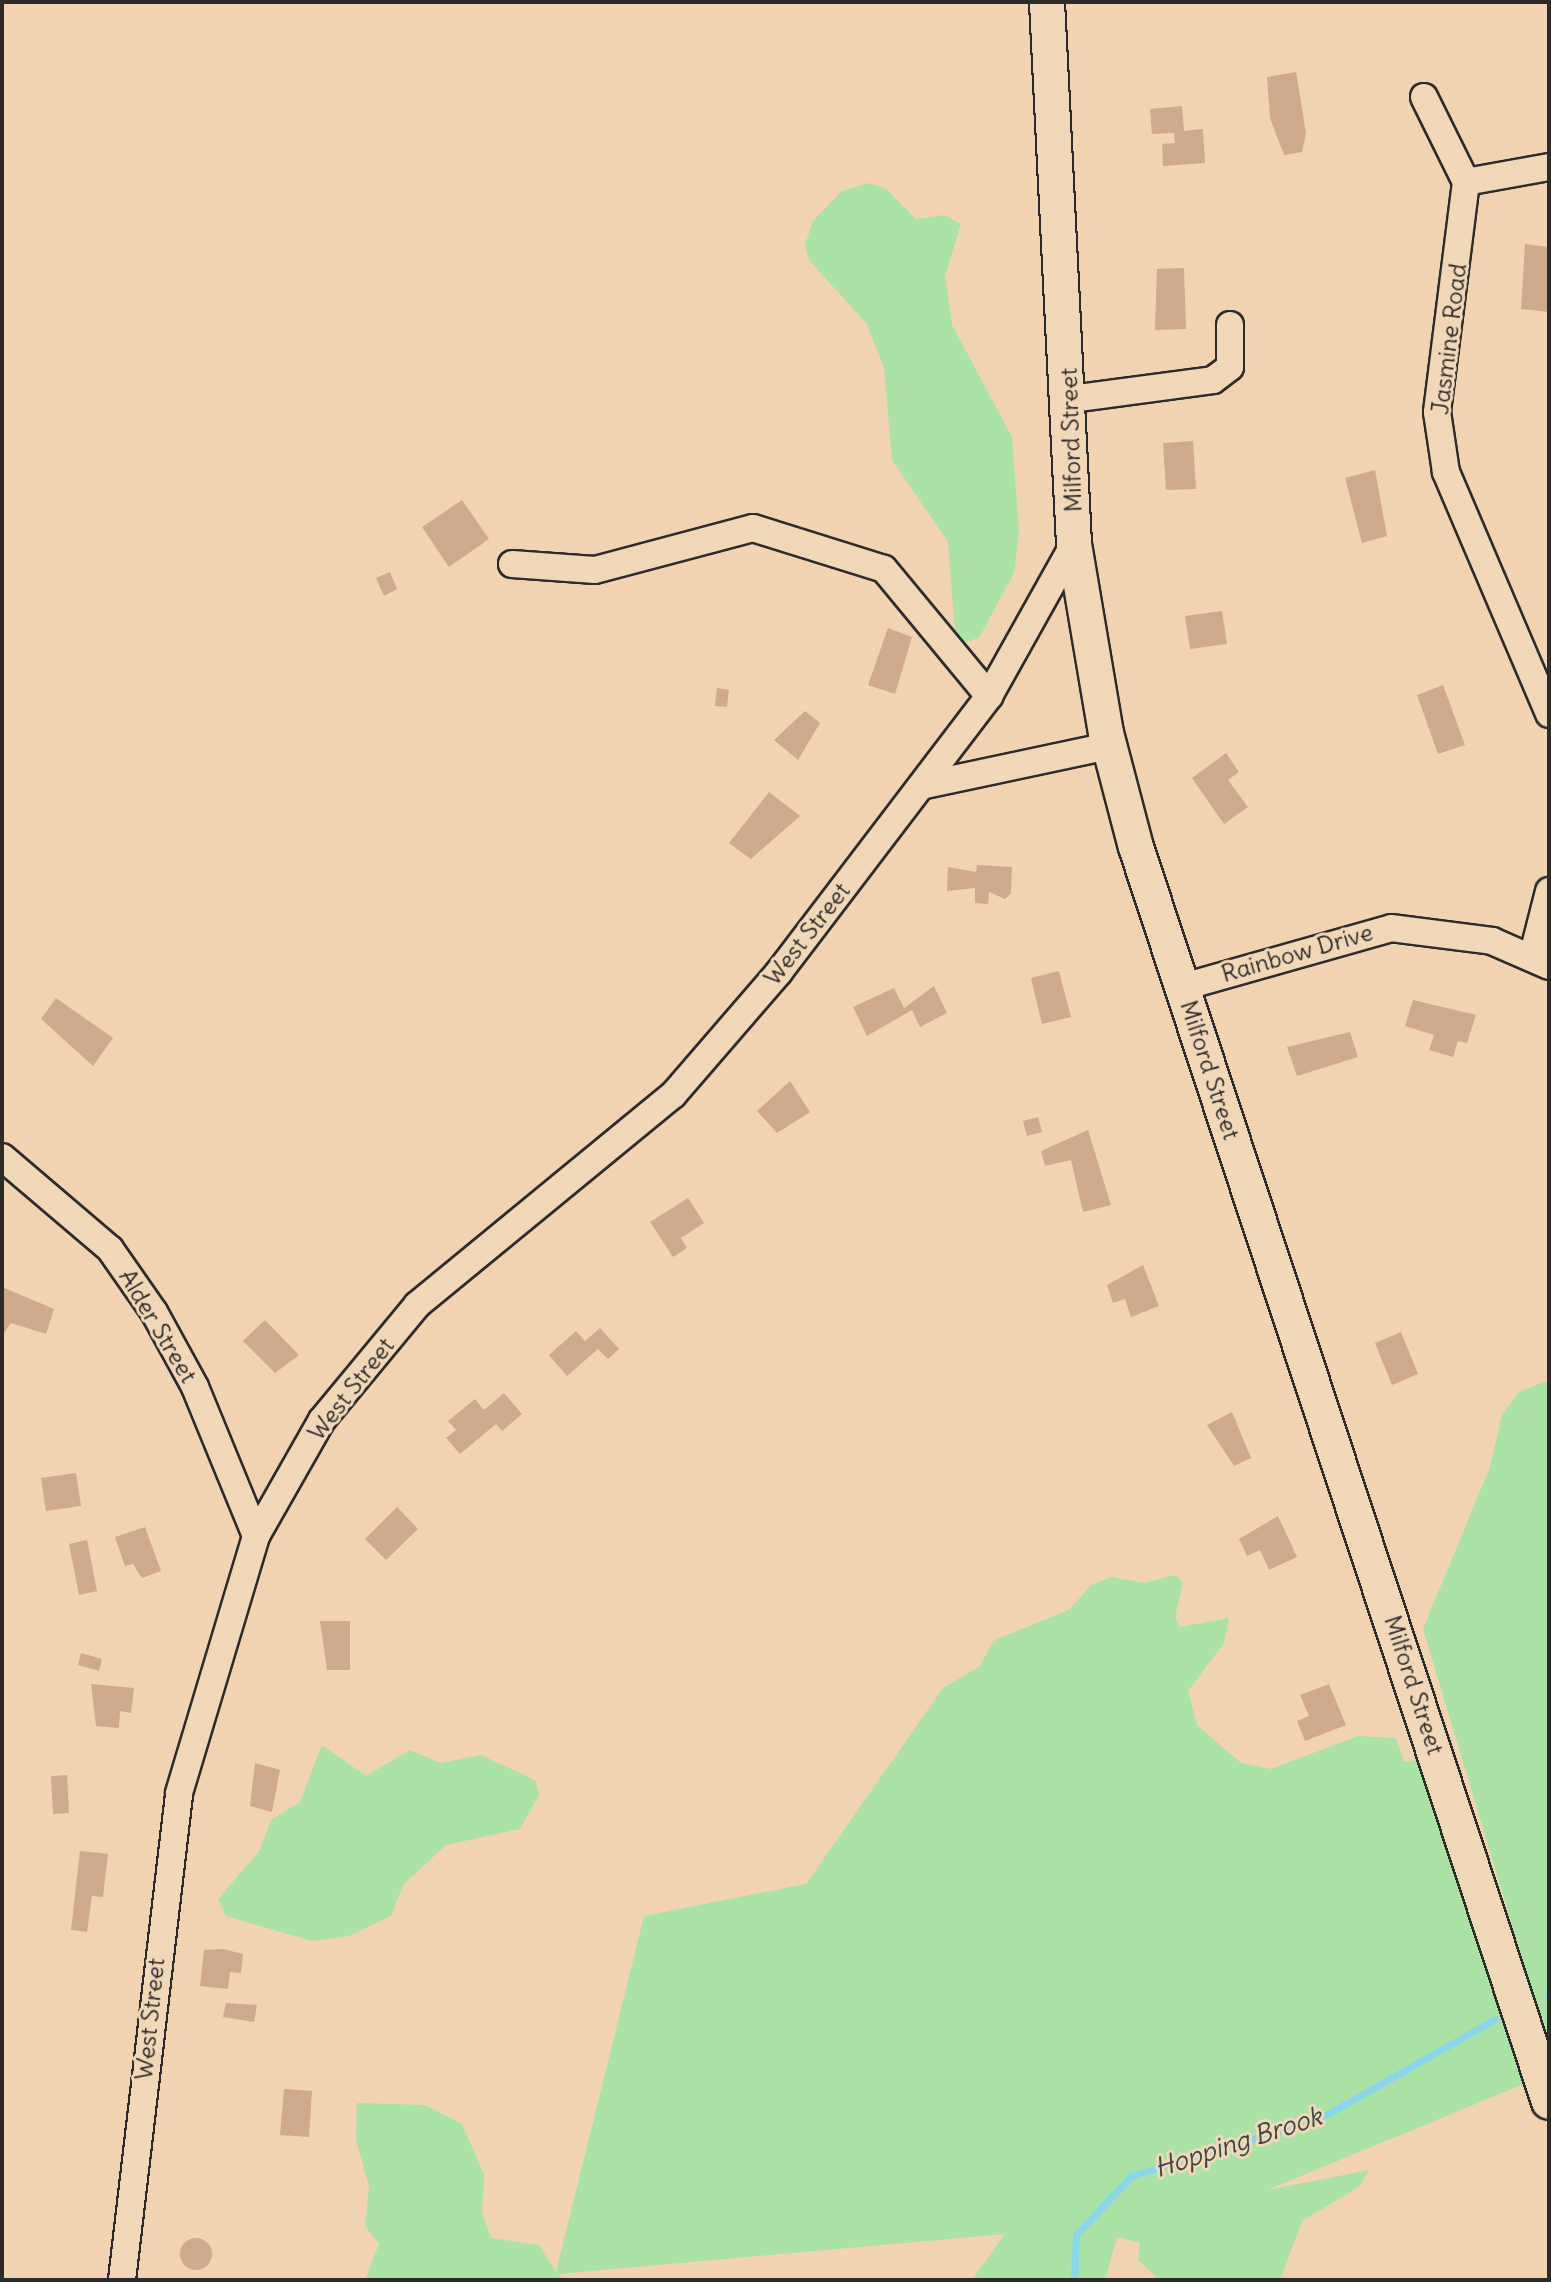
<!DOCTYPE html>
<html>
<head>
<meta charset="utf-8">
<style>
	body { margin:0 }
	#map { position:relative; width:1551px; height:2282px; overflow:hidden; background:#f2d3b2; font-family:Delius,sans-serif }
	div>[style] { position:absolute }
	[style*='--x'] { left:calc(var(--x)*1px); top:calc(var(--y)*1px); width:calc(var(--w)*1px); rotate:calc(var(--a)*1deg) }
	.green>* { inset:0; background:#abe3a7 }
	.stream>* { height:7px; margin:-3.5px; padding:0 3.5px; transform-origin:3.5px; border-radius:3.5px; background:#8ad7e9 }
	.building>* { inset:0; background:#d0aa8d }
	.round { border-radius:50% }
	.roads { filter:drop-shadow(2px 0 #2b2b2b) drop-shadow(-2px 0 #2b2b2b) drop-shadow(0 2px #2b2b2b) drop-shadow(0 -2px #2b2b2b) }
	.minor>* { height:26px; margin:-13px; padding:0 13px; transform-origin:13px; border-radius:13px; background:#f1d8b9 }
	.major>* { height:34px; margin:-17px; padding:0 17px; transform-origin:17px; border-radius:17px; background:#f1d8b9 }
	span { translate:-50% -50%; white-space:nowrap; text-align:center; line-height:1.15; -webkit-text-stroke:6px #f1d8b9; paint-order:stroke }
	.street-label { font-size:24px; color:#2b2b2b }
	.water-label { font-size:26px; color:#394548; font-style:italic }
	.frame { position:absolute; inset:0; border:4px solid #2b2b2b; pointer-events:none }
</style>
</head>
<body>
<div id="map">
	<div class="green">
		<div style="clip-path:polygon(869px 183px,886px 189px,916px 219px,945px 215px,961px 224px,945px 276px,952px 325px,1012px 437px,1019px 532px,1014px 573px,979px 638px,956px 644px,948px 542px,892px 460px,884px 368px,867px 324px,809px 260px,805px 245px,813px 221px,842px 191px)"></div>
		<div style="clip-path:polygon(1549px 1380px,1549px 2048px,1423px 1629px,1490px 1467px,1502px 1415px,1519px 1392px)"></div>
		<div style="clip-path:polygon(1175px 1575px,1183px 1582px,1175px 1617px,1180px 1627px,1229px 1618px,1224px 1643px,1188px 1691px,1197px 1725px,1241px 1763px,1271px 1769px,1358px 1736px,1396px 1738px,1404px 1762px,1421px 1759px,1524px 2084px,1267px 2190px,1369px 2170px,1359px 2187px,1302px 2221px,1280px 2280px,1159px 2280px,1138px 2260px,1140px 2243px,1117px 2237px,1105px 2280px,972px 2280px,1005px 2234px,558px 2274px,564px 2280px,365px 2280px,379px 2244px,365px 2226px,369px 2186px,356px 2140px,357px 2103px,425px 2105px,462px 2124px,484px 2175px,482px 2212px,491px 2238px,539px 2245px,556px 2272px,644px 1916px,806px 1884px,943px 1688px,980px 1666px,993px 1641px,1069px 1610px,1091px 1585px,1112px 1577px,1144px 1583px)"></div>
		<div style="clip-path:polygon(322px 1745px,366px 1776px,410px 1750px,440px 1763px,481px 1755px,535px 1780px,539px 1795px,520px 1829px,446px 1845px,403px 1885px,391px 1916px,349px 1936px,312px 1941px,226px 1916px,218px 1899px,260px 1850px,271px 1820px,300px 1802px)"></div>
	</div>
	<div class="stream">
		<div style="--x:1548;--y:1996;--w:1;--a:-45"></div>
		<div style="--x:1074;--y:2280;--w:45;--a:-87.5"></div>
		<div style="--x:1076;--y:2235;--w:81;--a:-47"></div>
		<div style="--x:1131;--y:2176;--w:196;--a:-16.9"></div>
		<div style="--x:1319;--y:2119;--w:202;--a:-29.6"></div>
	</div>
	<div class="building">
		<div style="clip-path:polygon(1296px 72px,1306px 133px,1302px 152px,1284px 155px,1270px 118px,1267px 77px)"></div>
		<div style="clip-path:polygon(1182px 106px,1184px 131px,1203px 129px,1205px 163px,1163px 166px,1162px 144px,1175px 143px,1174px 133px,1152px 134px,1150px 109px)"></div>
		<div style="clip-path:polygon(1525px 244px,1549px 247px,1549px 312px,1521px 309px)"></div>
		<div style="clip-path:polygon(1184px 268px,1186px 329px,1155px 330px,1157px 269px)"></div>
		<div style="clip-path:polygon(1193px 441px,1196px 489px,1166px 490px,1163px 443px)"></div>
		<div style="clip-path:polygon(1375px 470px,1387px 536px,1362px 543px,1345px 478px)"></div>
		<div style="clip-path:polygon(462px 500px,489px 539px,449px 567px,422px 527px)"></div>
		<div style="clip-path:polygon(390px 572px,397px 589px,384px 596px,376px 578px)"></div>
		<div style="clip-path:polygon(1222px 611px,1227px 644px,1190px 649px,1185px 616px)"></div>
		<div style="clip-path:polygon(888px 628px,912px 637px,895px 694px,868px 685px)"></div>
		<div style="clip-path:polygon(1443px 685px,1465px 745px,1438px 754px,1417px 695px)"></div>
		<div style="clip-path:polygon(717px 688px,729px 690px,727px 707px,715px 706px)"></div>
		<div style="clip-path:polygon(805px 711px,820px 723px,798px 760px,774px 740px)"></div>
		<div style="clip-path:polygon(1226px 753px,1239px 772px,1228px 780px,1248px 807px,1224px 824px,1192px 778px)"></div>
		<div style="clip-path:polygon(769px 792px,800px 816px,751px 859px,729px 843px)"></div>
		<div style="clip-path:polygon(977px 865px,1012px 867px,1011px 893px,1005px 899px,989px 892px,988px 904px,975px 903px,975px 888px,947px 891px,948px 867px,976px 872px)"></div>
		<div style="clip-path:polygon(1059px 971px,1071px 1017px,1042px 1024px,1031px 978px)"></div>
		<div style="clip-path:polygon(934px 986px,947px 1013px,920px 1027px,912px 1010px,867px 1036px,853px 1007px,894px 988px,904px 1008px)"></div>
		<div style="clip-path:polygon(56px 998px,113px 1038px,93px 1066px,41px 1019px)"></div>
		<div style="clip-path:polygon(1413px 1000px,1476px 1015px,1467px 1043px,1458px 1041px,1453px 1057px,1429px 1050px,1434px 1035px,1405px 1026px)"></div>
		<div style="clip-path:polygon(1350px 1032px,1358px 1057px,1297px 1076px,1287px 1047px)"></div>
		<div style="clip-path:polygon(790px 1081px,810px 1112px,777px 1133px,757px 1111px)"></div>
		<div style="clip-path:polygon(1038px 1117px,1042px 1132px,1027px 1136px,1023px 1121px)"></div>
		<div style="clip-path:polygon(1088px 1130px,1111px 1205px,1083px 1212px,1071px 1160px,1045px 1166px,1041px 1151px)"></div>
		<div style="clip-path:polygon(688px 1198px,704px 1223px,681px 1238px,687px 1248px,673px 1257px,650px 1222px)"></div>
		<div style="clip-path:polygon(1143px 1265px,1159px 1306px,1131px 1317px,1125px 1299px,1113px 1303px,1107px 1285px)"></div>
		<div style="clip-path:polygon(2px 1287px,54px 1309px,46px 1334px,11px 1323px,2px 1336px)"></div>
		<div style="clip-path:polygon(265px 1320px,299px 1355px,275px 1373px,243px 1341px)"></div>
		<div style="clip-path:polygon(600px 1328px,619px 1349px,608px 1359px,598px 1349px,567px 1376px,549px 1355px,576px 1331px,585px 1341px)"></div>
		<div style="clip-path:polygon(1401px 1332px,1418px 1374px,1392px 1385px,1375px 1343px)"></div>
		<div style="clip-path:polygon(504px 1393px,522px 1414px,502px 1431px,496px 1424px,460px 1454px,446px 1438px,456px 1430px,448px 1421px,475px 1399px,484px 1410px)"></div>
		<div style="clip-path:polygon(1232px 1412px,1251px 1458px,1234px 1466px,1207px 1425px)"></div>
		<div style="clip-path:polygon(76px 1473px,81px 1506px,46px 1511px,41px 1478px)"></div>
		<div style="clip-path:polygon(397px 1507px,418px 1529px,386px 1560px,365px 1539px)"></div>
		<div style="clip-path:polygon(1278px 1516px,1297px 1557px,1269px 1570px,1260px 1550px,1247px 1556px,1239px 1539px)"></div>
		<div style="clip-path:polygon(145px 1527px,161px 1571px,142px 1578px,133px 1564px,125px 1566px,115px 1537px)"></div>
		<div style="clip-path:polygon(87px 1540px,97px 1591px,79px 1595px,69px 1544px)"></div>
		<div style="clip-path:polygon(320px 1621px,350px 1621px,350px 1670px,327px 1670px)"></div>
		<div style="clip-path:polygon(81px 1653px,102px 1659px,99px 1671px,78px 1665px)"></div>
		<div style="clip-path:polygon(91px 1684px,134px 1688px,131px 1713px,120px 1711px,119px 1728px,96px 1726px)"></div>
		<div style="clip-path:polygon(1329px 1684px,1346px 1725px,1305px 1741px,1297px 1721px,1309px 1716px,1300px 1695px)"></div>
		<div style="clip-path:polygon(255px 1763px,280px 1770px,272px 1812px,250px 1806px)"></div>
		<div style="clip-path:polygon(67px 1775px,69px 1813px,53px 1814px,51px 1776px)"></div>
		<div style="clip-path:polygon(80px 1851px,108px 1854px,103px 1897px,92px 1896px,87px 1932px,71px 1930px)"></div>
		<div style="clip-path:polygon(223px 1949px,243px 1954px,241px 1973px,230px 1972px,228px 1989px,200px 1986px,204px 1950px)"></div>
		<div style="clip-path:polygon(226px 2003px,257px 2005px,254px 2022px,223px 2017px)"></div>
		<div style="clip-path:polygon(284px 2089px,312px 2091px,309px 2137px,280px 2135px)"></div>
		<div class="round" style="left:180px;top:2238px;width:32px;height:32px"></div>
	</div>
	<div class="roads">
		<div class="minor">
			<div style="--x:1424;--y:97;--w:95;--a:63.7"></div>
			<div style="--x:1466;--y:182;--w:232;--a:97.2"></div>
			<div style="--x:1437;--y:412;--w:61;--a:81.5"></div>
			<div style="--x:1446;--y:472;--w:263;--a:66.9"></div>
			<div style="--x:1466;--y:182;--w:84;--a:-10.2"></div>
			<div style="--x:1071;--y:399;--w:143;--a:-7.6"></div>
			<div style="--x:1213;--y:380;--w:21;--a:-37"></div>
			<div style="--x:1230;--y:367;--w:42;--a:-90"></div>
			<div style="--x:512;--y:564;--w:83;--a:4.1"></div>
			<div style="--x:595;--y:570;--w:163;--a:-14.9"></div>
			<div style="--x:753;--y:528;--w:137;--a:17.4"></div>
			<div style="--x:884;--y:569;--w:165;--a:50.4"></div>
			<div style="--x:925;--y:785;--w:188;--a:-12"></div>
			<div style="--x:1533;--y:954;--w:65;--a:-75.7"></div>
			<div style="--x:1183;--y:987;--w:216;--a:-15.8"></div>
			<div style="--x:1391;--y:928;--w:102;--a:7.3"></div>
			<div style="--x:1492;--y:941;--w:62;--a:23.7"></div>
			<div style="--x:2;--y:1157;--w:142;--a:40.4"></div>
			<div style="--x:110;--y:1249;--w:77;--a:55.1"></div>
			<div style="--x:154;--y:1312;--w:85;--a:61.3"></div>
			<div style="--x:195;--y:1387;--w:161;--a:67.7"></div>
			<div style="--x:122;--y:2280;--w:490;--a:-83.3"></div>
			<div style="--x:179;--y:1793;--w:268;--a:-73.3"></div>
			<div style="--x:256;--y:1536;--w:133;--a:-60.4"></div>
			<div style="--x:322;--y:1420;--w:149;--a:-50.4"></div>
			<div style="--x:417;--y:1305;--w:331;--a:-39.4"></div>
			<div style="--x:673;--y:1095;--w:162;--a:-49.2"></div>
			<div style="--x:779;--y:972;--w:347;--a:-52.7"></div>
			<div style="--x:989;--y:696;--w:174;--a:-60.8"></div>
		</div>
		<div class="major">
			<div style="--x:1047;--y:2;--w:543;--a:87.15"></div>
			<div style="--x:1074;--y:544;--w:192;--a:80.4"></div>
			<div style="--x:1106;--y:733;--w:118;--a:75.3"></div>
			<div style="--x:1136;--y:847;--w:1321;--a:71.78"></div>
		</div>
	</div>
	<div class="street-label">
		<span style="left:1449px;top:339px;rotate:-83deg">Jasmine Road</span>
		<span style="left:1071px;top:440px;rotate:-92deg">Milford Street</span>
		<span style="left:807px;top:934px;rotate:-52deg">West Street</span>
		<span style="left:1297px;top:953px;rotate:-16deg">Rainbow Drive</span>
		<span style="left:1210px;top:1070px;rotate:72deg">Milford Street</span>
		<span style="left:158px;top:1326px;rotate:59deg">Alder Street</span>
		<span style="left:351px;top:1389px;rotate:-52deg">West Street</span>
		<span style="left:1414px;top:1685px;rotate:72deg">Milford Street</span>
		<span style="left:150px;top:2019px;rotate:-84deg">West Street</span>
	</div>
	<div class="water-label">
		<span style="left:1238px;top:2142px;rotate:-18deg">Hopping Brook</span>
	</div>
	<div class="frame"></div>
</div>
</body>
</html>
